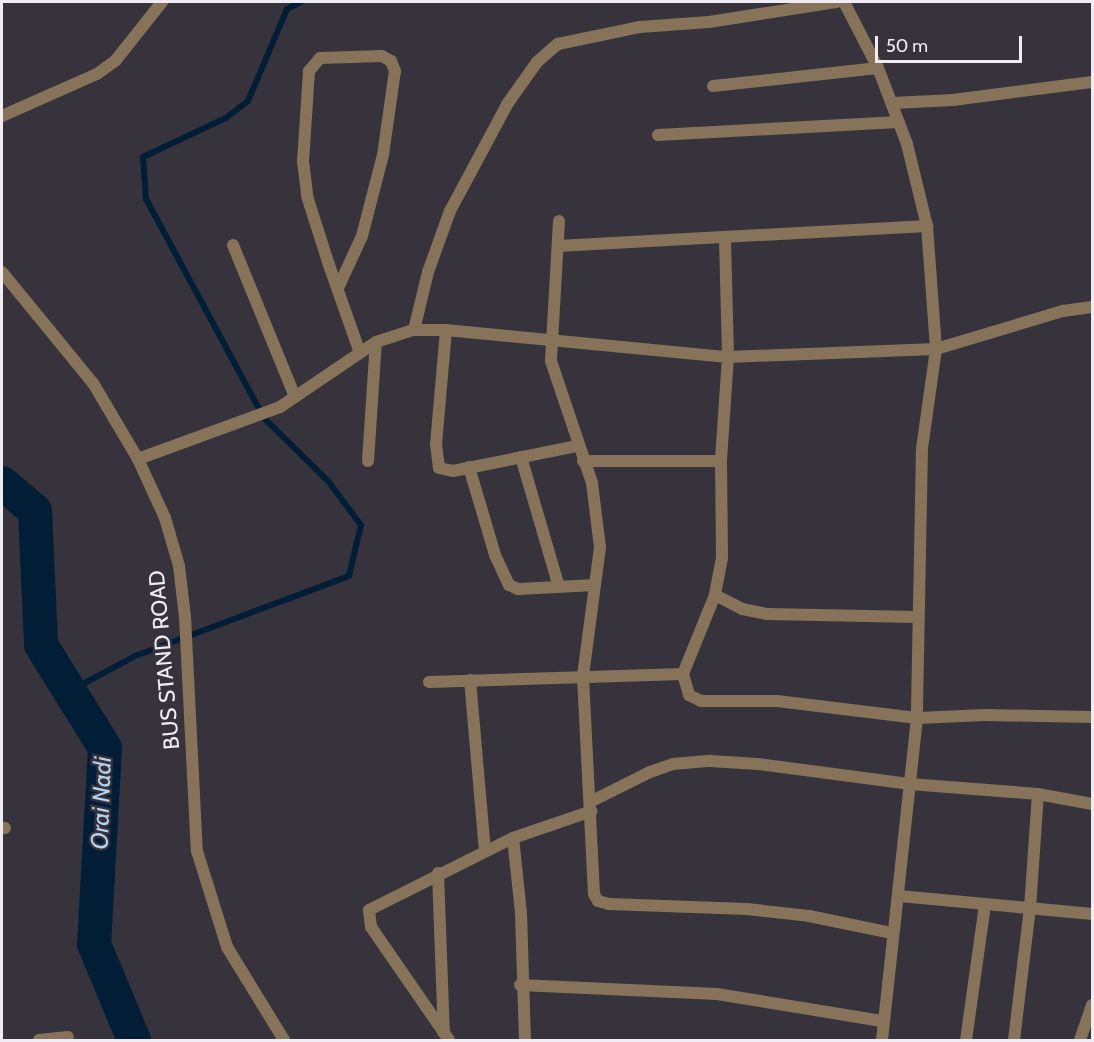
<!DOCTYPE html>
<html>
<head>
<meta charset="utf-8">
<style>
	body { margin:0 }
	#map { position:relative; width:1094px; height:1042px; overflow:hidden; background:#36333c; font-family:Cabin,sans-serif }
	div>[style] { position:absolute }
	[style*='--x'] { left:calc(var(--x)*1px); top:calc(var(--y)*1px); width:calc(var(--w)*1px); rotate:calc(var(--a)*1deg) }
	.stream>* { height:6px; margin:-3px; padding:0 3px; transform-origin:3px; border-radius:3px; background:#021e37 }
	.river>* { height:34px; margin:-17px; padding:0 17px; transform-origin:17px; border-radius:17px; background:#021e37 }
	.minor>* { height:12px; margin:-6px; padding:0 6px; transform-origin:6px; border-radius:6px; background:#867359 }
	span { translate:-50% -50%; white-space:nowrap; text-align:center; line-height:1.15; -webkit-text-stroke:4.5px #36333c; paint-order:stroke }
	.street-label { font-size:22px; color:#efedf3 }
	.water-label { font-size:24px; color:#b6d4f1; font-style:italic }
	.frame { position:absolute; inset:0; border:3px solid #efedf3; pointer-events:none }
	.scale { position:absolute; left:875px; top:36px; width:147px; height:27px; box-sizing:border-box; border:3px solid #efedf3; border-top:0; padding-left:8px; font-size:18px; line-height:21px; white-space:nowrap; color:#efedf3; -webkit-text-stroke:4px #36333c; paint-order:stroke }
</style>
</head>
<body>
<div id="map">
	<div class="stream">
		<div style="--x:70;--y:691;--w:74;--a:-28.3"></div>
		<div style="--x:135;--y:656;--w:228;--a:-20.5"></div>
		<div style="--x:349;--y:576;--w:52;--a:-76.8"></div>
		<div style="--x:361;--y:525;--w:55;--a:-126.9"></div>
		<div style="--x:328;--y:481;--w:90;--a:-135.5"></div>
		<div style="--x:264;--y:418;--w:249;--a:-118.3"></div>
		<div style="--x:146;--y:199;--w:42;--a:-94.1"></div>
		<div style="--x:143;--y:157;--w:92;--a:-25.2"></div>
		<div style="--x:226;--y:118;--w:28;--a:-38"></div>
		<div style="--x:248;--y:101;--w:100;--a:-67"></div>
		<div style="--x:287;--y:9;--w:16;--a:-27"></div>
	</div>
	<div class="river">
		<div style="--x:2;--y:483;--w:43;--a:40.3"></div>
		<div style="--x:35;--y:511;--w:134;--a:87.4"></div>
		<div style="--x:41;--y:645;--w:121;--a:58.1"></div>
		<div style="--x:105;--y:748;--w:196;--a:93.2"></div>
		<div style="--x:94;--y:944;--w:104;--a:67.4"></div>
	</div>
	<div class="minor">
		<div style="--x:844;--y:2;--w:74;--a:62.7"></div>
		<div style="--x:878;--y:68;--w:81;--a:69.1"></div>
		<div style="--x:907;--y:144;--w:84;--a:76.3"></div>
		<div style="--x:927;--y:226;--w:123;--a:85.8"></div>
		<div style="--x:936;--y:349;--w:100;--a:98"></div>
		<div style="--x:922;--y:448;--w:270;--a:91.1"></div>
		<div style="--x:917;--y:718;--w:324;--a:96.2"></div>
		<div style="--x:713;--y:86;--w:166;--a:-6.2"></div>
		<div style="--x:893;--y:103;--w:60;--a:-2.9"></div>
		<div style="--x:953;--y:100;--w:140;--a:-7.4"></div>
		<div style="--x:2;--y:116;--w:104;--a:-23.9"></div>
		<div style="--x:97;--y:74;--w:24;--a:-36"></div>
		<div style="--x:116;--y:60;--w:74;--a:-51.6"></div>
		<div style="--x:658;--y:135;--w:241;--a:-3.1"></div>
		<div style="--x:559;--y:221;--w:140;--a:93.3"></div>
		<div style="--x:551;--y:361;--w:129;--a:71.4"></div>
		<div style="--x:592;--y:483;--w:64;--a:82.9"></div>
		<div style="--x:600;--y:547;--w:131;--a:97.5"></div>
		<div style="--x:583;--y:677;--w:217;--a:87.1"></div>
		<div style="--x:594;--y:894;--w:8;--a:60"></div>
		<div style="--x:598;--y:901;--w:11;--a:15"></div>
		<div style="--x:609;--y:904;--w:138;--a:2.1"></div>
		<div style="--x:747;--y:909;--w:62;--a:6.4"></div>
		<div style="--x:809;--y:916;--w:85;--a:11.6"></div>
		<div style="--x:725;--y:240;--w:117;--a:88.5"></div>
		<div style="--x:728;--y:357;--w:104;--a:93.9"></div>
		<div style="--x:721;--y:461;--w:97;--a:89.4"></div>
		<div style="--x:722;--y:558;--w:38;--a:101"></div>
		<div style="--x:715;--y:595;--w:85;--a:112.1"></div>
		<div style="--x:683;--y:674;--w:22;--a:74"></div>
		<div style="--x:689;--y:695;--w:13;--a:27"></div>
		<div style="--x:701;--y:701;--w:76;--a:0"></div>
		<div style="--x:777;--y:701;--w:141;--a:6.9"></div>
		<div style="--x:917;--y:718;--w:68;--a:-2.5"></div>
		<div style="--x:985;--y:715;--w:107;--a:1.1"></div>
		<div style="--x:233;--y:245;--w:164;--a:67.8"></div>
		<div style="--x:558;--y:246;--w:370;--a:-3.1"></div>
		<div style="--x:2;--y:272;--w:144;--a:50.7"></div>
		<div style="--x:93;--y:383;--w:88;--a:59.4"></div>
		<div style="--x:138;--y:459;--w:65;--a:65.4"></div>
		<div style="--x:165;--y:518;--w:50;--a:73.7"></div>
		<div style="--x:179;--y:566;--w:51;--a:83.3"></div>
		<div style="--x:185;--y:617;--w:234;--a:87.1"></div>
		<div style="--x:197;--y:851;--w:101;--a:72.6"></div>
		<div style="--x:227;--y:947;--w:109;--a:58.5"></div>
		<div style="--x:338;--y:288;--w:57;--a:-65.2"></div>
		<div style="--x:362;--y:236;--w:84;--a:-75.5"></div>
		<div style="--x:383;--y:155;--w:85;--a:-81.9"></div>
		<div style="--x:395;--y:71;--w:11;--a:-112"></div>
		<div style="--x:391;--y:61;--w:10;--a:-151"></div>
		<div style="--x:382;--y:56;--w:62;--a:178.2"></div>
		<div style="--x:320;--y:58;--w:17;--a:130"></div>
		<div style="--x:309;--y:71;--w:90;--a:93.8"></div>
		<div style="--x:303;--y:161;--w:35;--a:83"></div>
		<div style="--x:307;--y:196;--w:72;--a:72.3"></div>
		<div style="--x:329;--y:265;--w:93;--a:70.6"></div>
		<div style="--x:414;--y:330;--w:60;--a:-76.4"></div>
		<div style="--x:428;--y:272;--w:65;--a:-70.2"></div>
		<div style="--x:450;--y:211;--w:123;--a:-61.8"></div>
		<div style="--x:508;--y:103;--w:50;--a:-54.7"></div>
		<div style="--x:537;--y:62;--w:28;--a:-41"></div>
		<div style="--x:558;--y:44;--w:84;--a:-11.7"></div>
		<div style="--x:640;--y:27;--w:69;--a:-4.1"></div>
		<div style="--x:709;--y:22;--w:130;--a:-8.9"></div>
		<div style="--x:446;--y:330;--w:114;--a:95"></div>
		<div style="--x:436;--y:444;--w:24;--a:83"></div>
		<div style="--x:439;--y:468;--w:14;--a:12"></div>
		<div style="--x:453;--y:471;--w:126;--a:-11.4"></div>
		<div style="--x:521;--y:457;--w:135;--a:73.7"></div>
		<div style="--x:138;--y:459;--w:151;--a:-20.1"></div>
		<div style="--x:280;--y:407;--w:116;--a:-34.1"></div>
		<div style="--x:376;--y:342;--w:40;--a:-18"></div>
		<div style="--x:414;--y:330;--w:32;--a:0"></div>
		<div style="--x:446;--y:330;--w:283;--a:5.5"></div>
		<div style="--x:728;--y:357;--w:208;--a:-2.2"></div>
		<div style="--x:936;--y:349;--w:133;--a:-16.7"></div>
		<div style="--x:1063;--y:311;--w:29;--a:-8"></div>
		<div style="--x:368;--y:461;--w:119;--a:-86.2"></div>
		<div style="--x:583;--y:461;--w:138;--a:0"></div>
		<div style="--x:469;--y:467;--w:92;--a:73.5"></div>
		<div style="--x:495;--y:555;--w:33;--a:65"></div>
		<div style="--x:509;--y:585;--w:10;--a:24"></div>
		<div style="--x:518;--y:589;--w:77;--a:-3"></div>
		<div style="--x:715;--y:595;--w:30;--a:27"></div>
		<div style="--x:742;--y:609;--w:25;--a:11"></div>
		<div style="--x:767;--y:614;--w:149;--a:1.2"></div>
		<div style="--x:470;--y:680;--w:172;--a:85"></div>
		<div style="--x:429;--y:682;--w:254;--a:-1.8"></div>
		<div style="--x:592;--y:801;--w:65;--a:-26.6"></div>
		<div style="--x:650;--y:772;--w:24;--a:-19"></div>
		<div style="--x:673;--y:764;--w:37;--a:-5"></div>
		<div style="--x:710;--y:761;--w:48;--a:3.6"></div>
		<div style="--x:758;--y:764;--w:152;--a:7.5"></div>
		<div style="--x:909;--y:784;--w:129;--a:4.4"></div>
		<div style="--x:1038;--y:794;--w:55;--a:10.5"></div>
		<div style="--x:2;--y:828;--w:3;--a:0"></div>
		<div style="--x:513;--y:838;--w:75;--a:83.9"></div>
		<div style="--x:521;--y:913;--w:127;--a:88.2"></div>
		<div style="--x:438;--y:873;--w:160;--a:87.9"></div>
		<div style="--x:899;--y:896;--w:194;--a:5.3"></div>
		<div style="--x:520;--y:985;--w:197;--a:2.6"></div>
		<div style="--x:717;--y:994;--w:167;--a:9.3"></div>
		<div style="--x:39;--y:1040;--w:29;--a:-6"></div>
		<div style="--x:449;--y:1040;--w:137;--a:-124.6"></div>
		<div style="--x:371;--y:927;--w:17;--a:-97"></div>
		<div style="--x:369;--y:910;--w:161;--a:-26.6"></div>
		<div style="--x:513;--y:838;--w:83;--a:-18.9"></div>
		<div style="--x:966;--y:1040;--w:137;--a:-82"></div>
		<div style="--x:1014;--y:1040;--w:133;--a:-83.1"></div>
		<div style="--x:1030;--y:908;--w:114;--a:-86"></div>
		<div style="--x:1080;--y:1040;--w:37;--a:-71"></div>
	</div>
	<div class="street-label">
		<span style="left:164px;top:660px;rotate:-95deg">BUS STAND ROAD</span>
	</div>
	<div class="water-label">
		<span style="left:101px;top:803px;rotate:-88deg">Orai Nadi</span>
	</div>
	<div class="frame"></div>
	<div class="scale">50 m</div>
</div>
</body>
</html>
